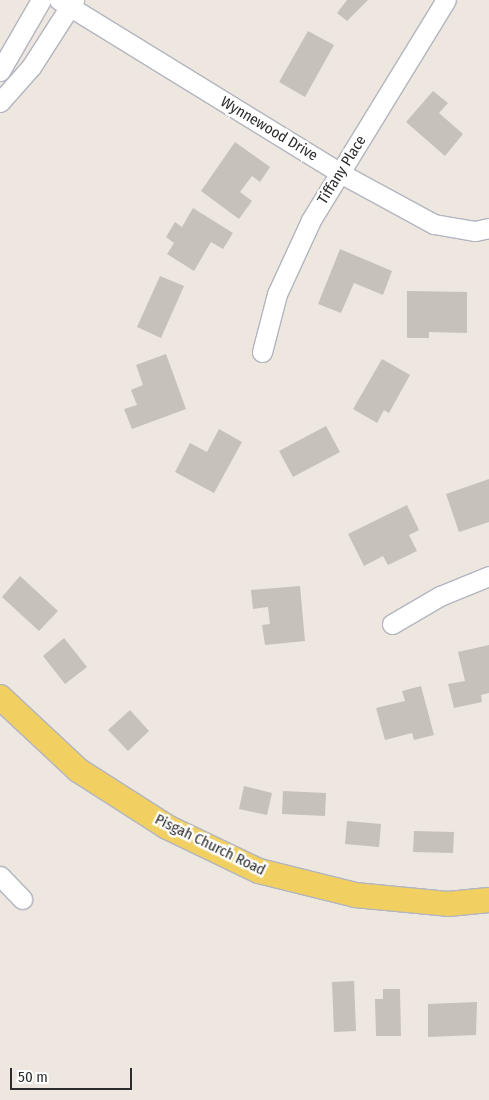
<!DOCTYPE html>
<html>
<head>
<meta charset="utf-8">
<style>
	body { margin:0 }
	#map { position:relative; width:489px; height:1100px; overflow:hidden; background:#eee7df; font-family:"Fira Sans Condensed",sans-serif }
	div>[style] { position:absolute }
	[style*='--x'] { left:calc(var(--x)*1px); top:calc(var(--y)*1px); width:calc(var(--w)*1px); rotate:calc(var(--a)*1deg) }
	.building>* { inset:0; background:#c6c1ba }
	.roads { filter:drop-shadow(1px 0 #b2b5c0) drop-shadow(-1px 0 #b2b5c0) drop-shadow(0 1px #b2b5c0) drop-shadow(0 -1px #b2b5c0) }
	.minor>* { height:19px; margin:-9.5px; padding:0 9.5px; transform-origin:9.5px; border-radius:9.5px; background:#fff }
	.major>* { height:24px; margin:-12px; padding:0 12px; transform-origin:12px; border-radius:12px; background:#f1d061 }
	span { translate:-50% -50%; white-space:nowrap; text-align:center; line-height:1.15; -webkit-text-stroke:5px #fff; paint-order:stroke }
	.street-label { font-size:15px; color:#2c2c2c }
	.scale { position:absolute; left:10px; top:1068px; width:122px; height:22px; box-sizing:border-box; border:2px solid #2c2c2c; border-top:0; padding-left:6px; font-size:15px; line-height:18px; white-space:nowrap; color:#2c2c2c; -webkit-text-stroke:4px #fff; paint-order:stroke }
</style>
</head>
<body>
<div id="map">
	<div class="building">
		<div style="clip-path:polygon(347px 0,368px 0,347px 21px,337px 13px)"></div>
		<div style="clip-path:polygon(308px 31px,334px 45px,305px 97px,279px 82px)"></div>
		<div style="clip-path:polygon(433px 91px,448px 103px,439px 113px,463px 134px,445px 156px,406px 122px)"></div>
		<div style="clip-path:polygon(235px 142px,270px 167px,260px 182px,252px 176px,240px 192px,252px 201px,239px 219px,201px 191px)"></div>
		<div style="clip-path:polygon(193px 208px,233px 233px,223px 249px,211px 242px,194px 271px,167px 254px,174px 243px,166px 237px,175px 222px,182px 227px)"></div>
		<div style="clip-path:polygon(340px 249px,392px 271px,383px 295px,354px 283px,341px 313px,318px 304px)"></div>
		<div style="clip-path:polygon(160px 276px,184px 286px,161px 338px,137px 327px)"></div>
		<div style="clip-path:polygon(407px 291px,467px 292px,467px 333px,429px 332px,429px 338px,407px 338px)"></div>
		<div style="clip-path:polygon(166px 354px,186px 409px,132px 429px,124px 409px,137px 405px,131px 390px,143px 385px,136px 365px)"></div>
		<div style="clip-path:polygon(382px 359px,410px 375px,389px 413px,384px 410px,377px 423px,353px 409px)"></div>
		<div style="clip-path:polygon(326px 426px,340px 452px,293px 477px,279px 451px)"></div>
		<div style="clip-path:polygon(219px 429px,242px 442px,214px 493px,175px 472px,190px 443px,207px 452px)"></div>
		<div style="clip-path:polygon(489px 479px,489px 522px,459px 532px,446px 494px)"></div>
		<div style="clip-path:polygon(407px 505px,419px 530px,409px 535px,417px 551px,388px 565px,383px 556px,364px 566px,348px 534px)"></div>
		<div style="clip-path:polygon(20px 576px,58px 611px,39px 631px,2px 597px)"></div>
		<div style="clip-path:polygon(300px 586px,305px 641px,265px 645px,262px 625px,270px 624px,268px 607px,253px 609px,251px 590px)"></div>
		<div style="clip-path:polygon(64px 638px,87px 667px,65px 684px,43px 656px)"></div>
		<div style="clip-path:polygon(489px 645px,489px 693px,481px 695px,482px 702px,454px 708px,448px 684px,465px 681px,458px 652px)"></div>
		<div style="clip-path:polygon(421px 686px,434px 735px,414px 740px,412px 733px,385px 740px,376px 708px,405px 701px,402px 691px)"></div>
		<div style="clip-path:polygon(130px 710px,149px 731px,128px 751px,108px 730px)"></div>
		<div style="clip-path:polygon(244px 786px,272px 793px,267px 815px,239px 809px)"></div>
		<div style="clip-path:polygon(283px 791px,326px 793px,325px 816px,282px 814px)"></div>
		<div style="clip-path:polygon(347px 821px,381px 824px,379px 847px,345px 844px)"></div>
		<div style="clip-path:polygon(414px 831px,454px 832px,453px 853px,413px 852px)"></div>
		<div style="clip-path:polygon(354px 981px,356px 1031px,334px 1032px,332px 982px)"></div>
		<div style="clip-path:polygon(383px 989px,400px 989px,401px 1036px,376px 1036px,375px 999px,383px 999px)"></div>
		<div style="clip-path:polygon(477px 1002px,476px 1035px,428px 1037px,428px 1004px)"></div>
	</div>
	<div class="roads">
		<div class="minor">
			<div style="--x:59;--y:0;--w:330;--a:31.6"></div>
			<div style="--x:340;--y:173;--w:107;--a:28.5"></div>
			<div style="--x:434;--y:224;--w:42;--a:9.7"></div>
			<div style="--x:475;--y:231;--w:14;--a:-12"></div>
			<div style="--x:0;--y:71;--w:82;--a:-60"></div>
			<div style="--x:0;--y:102;--w:47;--a:-48.5"></div>
			<div style="--x:31;--y:67;--w:80;--a:-57.3"></div>
			<div style="--x:262;--y:352;--w:60;--a:-75.5"></div>
			<div style="--x:277;--y:294;--w:81;--a:-65.3"></div>
			<div style="--x:311;--y:220;--w:258;--a:-58.5"></div>
			<div style="--x:392;--y:624;--w:56;--a:-30.3"></div>
			<div style="--x:440;--y:596;--w:53;--a:-22.2"></div>
			<div style="--x:0;--y:876;--w:32;--a:46"></div>
		</div>
		<div class="major">
			<div style="--x:0;--y:697;--w:107;--a:43.1"></div>
			<div style="--x:78;--y:770;--w:106;--a:32.6"></div>
			<div style="--x:167;--y:827;--w:102;--a:25.6"></div>
			<div style="--x:259;--y:871;--w:99;--a:14"></div>
			<div style="--x:355;--y:895;--w:93;--a:5.5"></div>
			<div style="--x:448;--y:904;--w:41;--a:-5.6"></div>
		</div>
	</div>
	<div class="street-label">
		<span style="left:269px;top:129px;rotate:31deg">Wynnewood Drive</span>
		<span style="left:342px;top:170px;rotate:-58deg">Tiffany Place</span>
		<span style="left:210px;top:845px;rotate:26deg">Pisgah Church Road</span>
	</div>
	<div class="scale">50 m</div>
</div>
</body>
</html>
